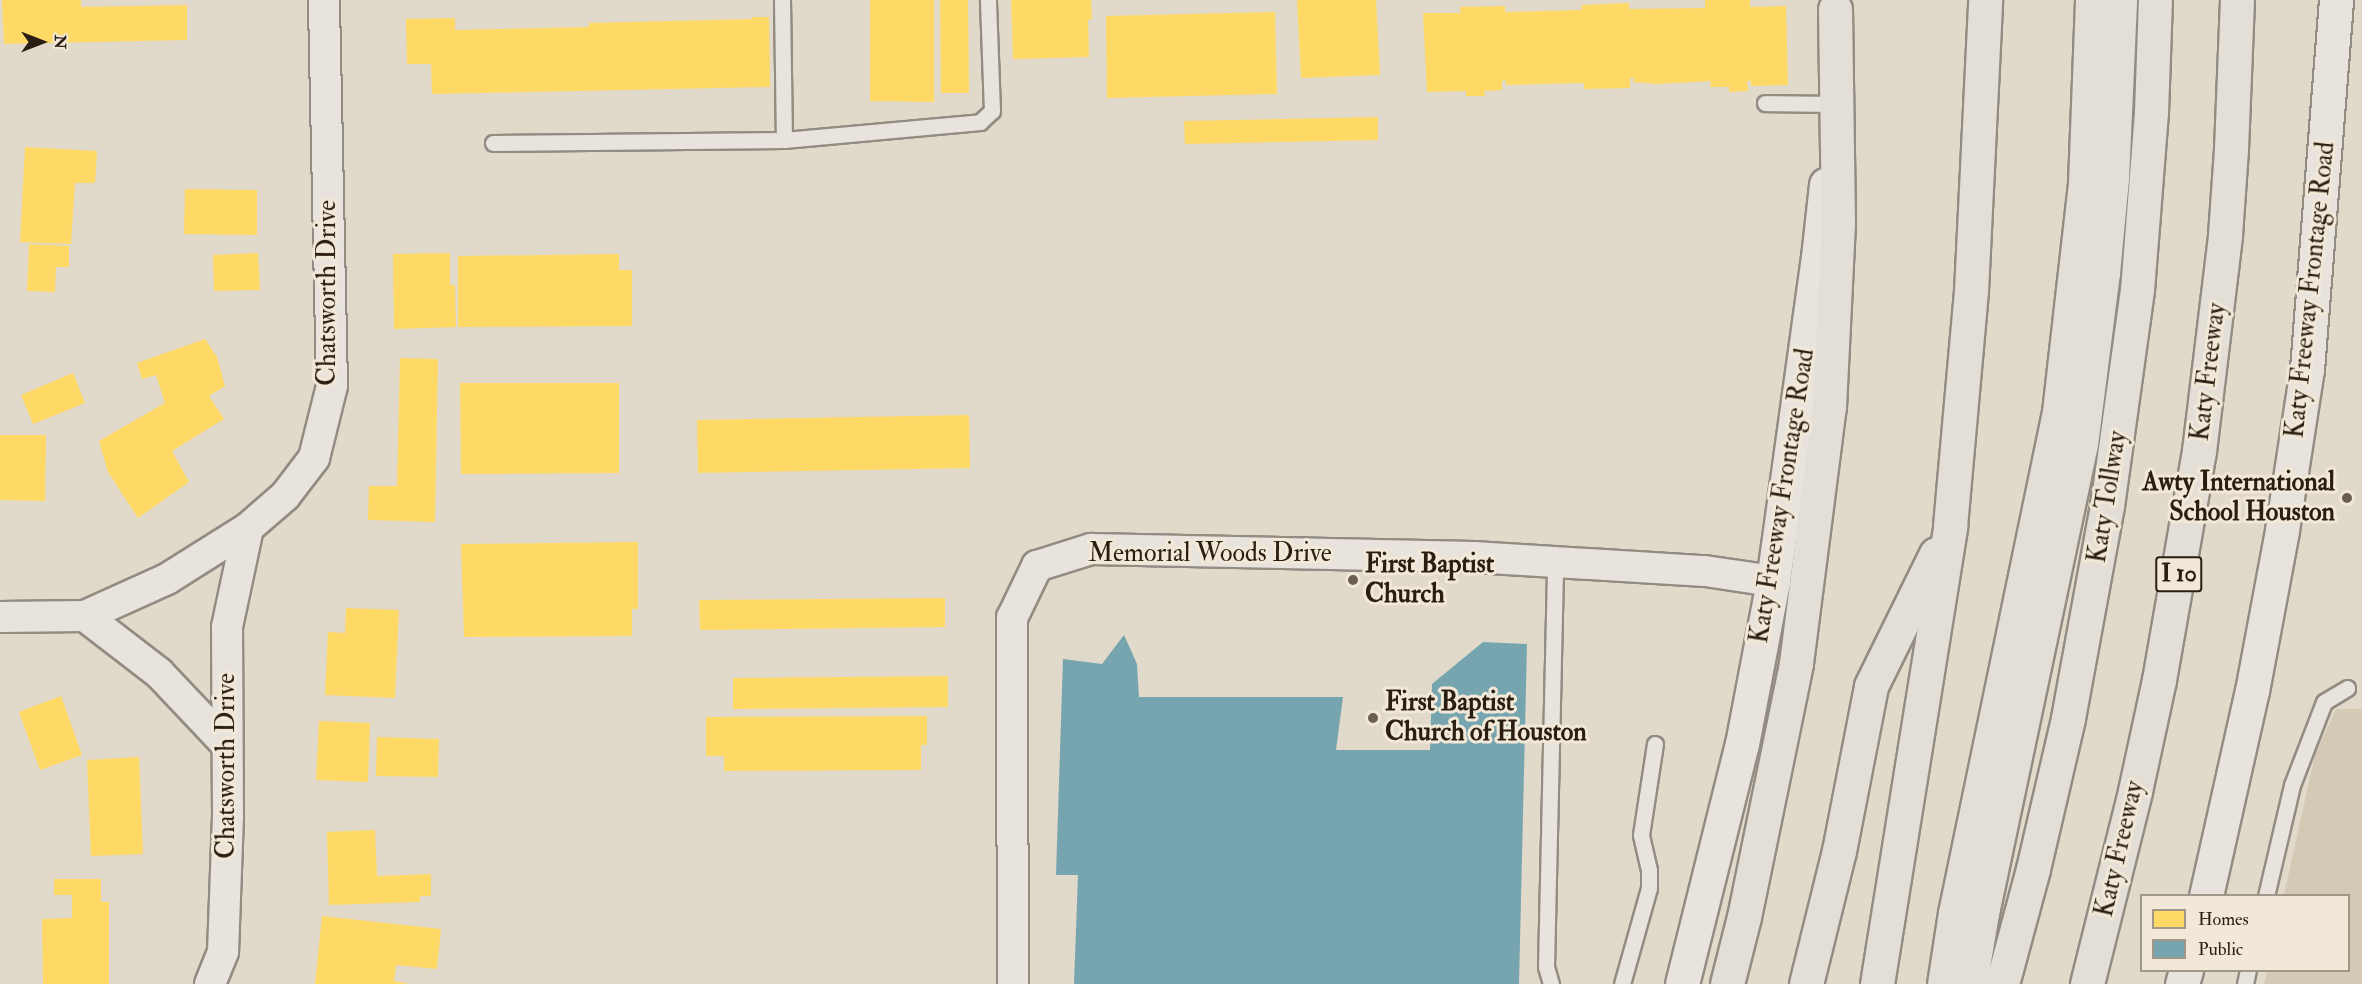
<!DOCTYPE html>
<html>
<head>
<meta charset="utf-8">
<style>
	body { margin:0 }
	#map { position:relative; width:2362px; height:984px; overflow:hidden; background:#e1d9ca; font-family:"IM FELL Double Pica",serif }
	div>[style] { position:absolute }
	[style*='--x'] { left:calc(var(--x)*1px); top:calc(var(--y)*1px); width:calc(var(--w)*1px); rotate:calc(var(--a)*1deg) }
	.green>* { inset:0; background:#d4c9b5 }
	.homes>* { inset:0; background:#ffd966 }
	.public>* { inset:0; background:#76a5af }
	.roads { filter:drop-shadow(2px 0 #928c82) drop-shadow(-2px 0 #928c82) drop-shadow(0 2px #928c82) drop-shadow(0 -2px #928c82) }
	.service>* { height:15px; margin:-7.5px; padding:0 7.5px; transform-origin:7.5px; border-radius:7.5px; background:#e8e3dc }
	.minor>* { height:30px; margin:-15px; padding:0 15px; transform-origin:15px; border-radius:15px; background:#e8e3dc }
	.secondary>* { height:33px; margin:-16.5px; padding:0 16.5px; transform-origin:16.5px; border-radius:16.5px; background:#e8e3dc }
	.motorway>* { height:33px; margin:-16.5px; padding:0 16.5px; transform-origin:16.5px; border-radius:16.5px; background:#e4dfd6 }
	.dots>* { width:16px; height:16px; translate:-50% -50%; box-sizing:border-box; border:3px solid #f1e8d7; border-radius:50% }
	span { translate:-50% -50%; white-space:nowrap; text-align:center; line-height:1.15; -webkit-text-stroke:6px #f1e8d7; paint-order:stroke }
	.shield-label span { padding:2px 4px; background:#f1e8d7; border:2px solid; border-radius:4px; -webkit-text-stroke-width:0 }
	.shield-label { font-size:24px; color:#2a1e12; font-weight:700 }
	.street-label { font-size:26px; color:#2a1e12 }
	.poi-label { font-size:26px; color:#2a1e12; font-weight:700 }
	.right { translate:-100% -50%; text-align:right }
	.left { translate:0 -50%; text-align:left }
	.legend { position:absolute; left:2140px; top:894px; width:210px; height:78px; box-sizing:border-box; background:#f1e8d7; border:2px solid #a19788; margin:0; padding:8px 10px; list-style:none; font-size:18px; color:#2a1e12 }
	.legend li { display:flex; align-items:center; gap:12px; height:30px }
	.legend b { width:30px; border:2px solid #a19788 }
	.north { position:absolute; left:12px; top:12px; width:60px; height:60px; -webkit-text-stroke:4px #f1e8d7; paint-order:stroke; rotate:90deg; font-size:16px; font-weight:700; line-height:24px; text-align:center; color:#2a1e12 }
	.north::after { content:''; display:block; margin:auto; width:21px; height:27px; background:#2a1e12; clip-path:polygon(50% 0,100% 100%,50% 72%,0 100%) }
</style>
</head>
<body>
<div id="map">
	<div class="green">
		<div style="clip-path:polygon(2336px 709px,2362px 709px,2362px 984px,2264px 984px,2267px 971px,2348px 970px,2348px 896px,2284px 895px,2315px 755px)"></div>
	</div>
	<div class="homes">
		<div style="clip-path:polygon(2px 0,81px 0,81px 7px,187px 5px,187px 40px,4px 44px)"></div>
		<div style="clip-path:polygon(870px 0,934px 0,934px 102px,870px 101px)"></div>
		<div style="clip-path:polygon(940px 0,968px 0,969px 93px,941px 93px)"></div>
		<div style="clip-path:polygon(1011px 0,1091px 0,1092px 19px,1088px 20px,1089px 57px,1013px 59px)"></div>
		<div style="clip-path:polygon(1297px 0,1376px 0,1380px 75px,1301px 78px)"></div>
		<div style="clip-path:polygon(1705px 0,1750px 0,1750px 7px,1786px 6px,1788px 85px,1751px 86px,1751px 81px,1747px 81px,1748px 91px,1729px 92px,1729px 87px,1710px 87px,1711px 81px,1657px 84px,1633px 82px,1634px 78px,1630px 78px,1630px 88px,1584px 89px,1584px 83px,1506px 85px,1506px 80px,1502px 81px,1502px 90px,1484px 91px,1485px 96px,1466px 96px,1466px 91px,1427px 92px,1423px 13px,1461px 13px,1460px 7px,1505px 6px,1505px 12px,1582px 10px,1581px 5px,1629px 3px,1629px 9px,1705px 8px)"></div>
		<div style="clip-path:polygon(1275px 12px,1277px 94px,1107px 98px,1106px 16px)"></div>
		<div style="clip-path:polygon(752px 17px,769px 17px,770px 87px,432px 94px,431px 64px,407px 64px,406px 19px,455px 18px,455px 30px,589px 27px,589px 23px,752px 19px)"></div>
		<div style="clip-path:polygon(1378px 117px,1378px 140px,1185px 144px,1184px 121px)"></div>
		<div style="clip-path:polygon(25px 147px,97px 151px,95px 183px,75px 183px,71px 244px,20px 242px)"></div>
		<div style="clip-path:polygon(185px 189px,257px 190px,257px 235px,184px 234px)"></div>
		<div style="clip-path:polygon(29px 244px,69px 246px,69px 267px,56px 267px,55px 292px,27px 291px)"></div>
		<div style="clip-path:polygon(258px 253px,260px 290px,214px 291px,213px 255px)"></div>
		<div style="clip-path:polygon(450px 253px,450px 285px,455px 285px,456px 327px,394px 329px,393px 254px)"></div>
		<div style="clip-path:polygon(619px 254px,619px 270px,632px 270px,632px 326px,458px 327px,458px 256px)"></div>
		<div style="clip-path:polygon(205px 339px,217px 357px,225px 386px,209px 396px,224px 419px,172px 451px,189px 482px,138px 518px,108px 472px,99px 441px,165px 403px,156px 375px,142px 379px,137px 363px)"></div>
		<div style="clip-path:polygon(400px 358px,438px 359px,435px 522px,368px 520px,369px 486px,397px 486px)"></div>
		<div style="clip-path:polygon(73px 373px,85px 403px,33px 424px,21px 395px)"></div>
		<div style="clip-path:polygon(460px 383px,619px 383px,619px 473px,461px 474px)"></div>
		<div style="clip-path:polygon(969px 415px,970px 468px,698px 473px,697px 420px)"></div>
		<div style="clip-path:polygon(0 435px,46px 435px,45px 501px,0 500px)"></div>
		<div style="clip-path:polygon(638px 542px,638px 609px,632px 609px,632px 636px,464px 637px,461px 544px)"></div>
		<div style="clip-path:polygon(945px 598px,945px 627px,700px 630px,699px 600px)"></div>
		<div style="clip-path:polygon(346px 608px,399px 610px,395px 698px,325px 695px,328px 632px,345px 633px)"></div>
		<div style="clip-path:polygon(948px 676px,948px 707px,733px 709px,733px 678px)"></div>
		<div style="clip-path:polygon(61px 696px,82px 755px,40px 770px,19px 712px)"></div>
		<div style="clip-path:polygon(927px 716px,927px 745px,921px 745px,921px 770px,724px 771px,724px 756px,706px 756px,706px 717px)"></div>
		<div style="clip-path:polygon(319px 721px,370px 723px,368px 782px,316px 780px)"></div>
		<div style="clip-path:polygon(377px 737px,439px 739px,438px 777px,376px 776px)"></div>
		<div style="clip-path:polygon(139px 757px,143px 854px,91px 856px,87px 760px)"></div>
		<div style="clip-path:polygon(375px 830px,377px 876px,431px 874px,431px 896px,420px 896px,420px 902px,329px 905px,327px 832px)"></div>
		<div style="clip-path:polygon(54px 879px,101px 879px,101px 902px,109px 902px,109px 984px,43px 984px,42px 919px,72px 918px,72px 895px,54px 895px)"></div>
		<div style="clip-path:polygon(322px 916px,441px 929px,437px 969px,396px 965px,394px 981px,409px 984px,315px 984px)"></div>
	</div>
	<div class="public">
		<div style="clip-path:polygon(1124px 635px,1137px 664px,1139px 697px,1343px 697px,1336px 750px,1430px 750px,1432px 684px,1483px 642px,1527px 644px,1519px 984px,1074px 984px,1078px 875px,1056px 875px,1063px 659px,1102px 664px)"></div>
	</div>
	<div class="roads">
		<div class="service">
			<div style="--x:782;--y:0;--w:140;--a:89.2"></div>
			<div style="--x:784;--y:140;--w:197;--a:-5.2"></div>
			<div style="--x:980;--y:122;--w:16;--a:-43"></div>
			<div style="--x:992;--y:111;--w:111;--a:-92.1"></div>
			<div style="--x:1765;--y:103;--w:63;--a:0.9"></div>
			<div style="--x:493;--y:143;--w:291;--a:-0.6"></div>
			<div style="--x:2266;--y:896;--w:114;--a:-76.8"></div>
			<div style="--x:2292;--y:785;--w:89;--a:-68.9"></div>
			<div style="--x:2324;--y:702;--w:27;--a:-31"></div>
			<div style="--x:1551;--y:984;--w:18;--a:-106"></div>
			<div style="--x:1546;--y:967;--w:406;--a:-88.7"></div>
			<div style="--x:1622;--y:984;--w:100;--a:-74.3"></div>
			<div style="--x:1649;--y:888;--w:18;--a:-90"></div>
			<div style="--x:1649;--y:870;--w:36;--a:-103"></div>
			<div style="--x:1641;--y:835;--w:92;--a:-81.3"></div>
			<div style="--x:2245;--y:984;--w:14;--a:-78"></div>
		</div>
		<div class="minor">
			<div style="--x:85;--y:616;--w:93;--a:37.6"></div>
			<div style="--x:159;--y:673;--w:99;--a:46.6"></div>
			<div style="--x:0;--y:617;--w:85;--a:-0.7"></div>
			<div style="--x:85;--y:616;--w:90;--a:-24.3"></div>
			<div style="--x:167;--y:579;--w:96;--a:-32.2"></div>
			<div style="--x:210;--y:984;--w:35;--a:-68"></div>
			<div style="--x:223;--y:952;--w:135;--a:-87.9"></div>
			<div style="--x:228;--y:817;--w:190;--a:-90.3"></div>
			<div style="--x:227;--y:627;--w:101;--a:-78"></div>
			<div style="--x:248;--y:528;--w:49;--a:-40.9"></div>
			<div style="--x:285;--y:496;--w:48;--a:-52.7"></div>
			<div style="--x:314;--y:458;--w:74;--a:-76"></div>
			<div style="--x:332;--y:386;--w:386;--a:-91.2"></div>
			<div style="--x:1013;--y:984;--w:366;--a:-90.2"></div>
			<div style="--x:1012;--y:618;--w:58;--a:-64.3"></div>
			<div style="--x:1037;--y:566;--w:57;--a:-17.5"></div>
			<div style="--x:1091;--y:549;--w:383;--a:1.2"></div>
			<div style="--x:1474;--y:557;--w:231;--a:3.5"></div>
			<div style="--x:1705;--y:571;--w:69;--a:8.4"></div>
		</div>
		<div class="secondary">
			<div style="--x:2206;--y:896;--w:210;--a:-77.4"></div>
			<div style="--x:2252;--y:691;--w:164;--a:-79.4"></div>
			<div style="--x:2282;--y:530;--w:163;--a:-81.2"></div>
			<div style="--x:2307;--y:369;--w:370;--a:-85.5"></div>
			<div style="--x:1682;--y:984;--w:247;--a:-76"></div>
			<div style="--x:1742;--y:744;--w:166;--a:-79.2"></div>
			<div style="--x:1773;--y:581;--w:327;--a:-82.1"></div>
			<div style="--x:1818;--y:257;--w:73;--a:-83.7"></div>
			<div style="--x:2182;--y:984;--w:15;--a:-74"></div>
		</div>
		<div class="motorway">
			<div style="--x:1727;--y:984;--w:69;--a:-75.8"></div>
			<div style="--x:1744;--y:917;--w:259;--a:-78.4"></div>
			<div style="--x:1796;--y:663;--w:258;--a:-82.7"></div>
			<div style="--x:1829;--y:407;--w:184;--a:-87.2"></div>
			<div style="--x:1838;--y:223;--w:214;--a:-90.8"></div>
			<div style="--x:1806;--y:984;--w:137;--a:-76.1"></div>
			<div style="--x:1839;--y:851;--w:168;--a:-79"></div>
			<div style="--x:1871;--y:686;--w:147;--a:-63.8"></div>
			<div style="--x:1877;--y:984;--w:464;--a:-80.9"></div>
			<div style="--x:1950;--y:526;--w:236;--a:-84.9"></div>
			<div style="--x:1971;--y:291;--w:291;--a:-87.2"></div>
			<div style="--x:1944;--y:984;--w:72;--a:-81.2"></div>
			<div style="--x:1955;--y:913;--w:512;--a:-78.27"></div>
			<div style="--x:2059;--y:412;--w:230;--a:-83.5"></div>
			<div style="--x:2085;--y:183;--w:183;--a:-87.8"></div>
			<div style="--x:1970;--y:984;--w:72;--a:-80.4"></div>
			<div style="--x:1982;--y:913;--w:479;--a:-78.1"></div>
			<div style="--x:2081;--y:444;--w:172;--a:-82.7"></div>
			<div style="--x:2103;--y:273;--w:95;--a:-84.6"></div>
			<div style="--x:2112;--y:178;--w:178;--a:-87.4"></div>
			<div style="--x:2002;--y:984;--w:119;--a:-74.9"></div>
			<div style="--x:2033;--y:869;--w:155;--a:-76.9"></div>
			<div style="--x:2068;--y:718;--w:216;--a:-79.6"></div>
			<div style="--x:2107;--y:506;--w:218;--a:-82.1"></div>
			<div style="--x:2137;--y:290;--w:178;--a:-85.5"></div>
			<div style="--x:2151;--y:113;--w:113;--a:-88"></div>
			<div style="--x:2087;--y:984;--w:199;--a:-76"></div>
			<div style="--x:2135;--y:791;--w:114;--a:-77.8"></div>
			<div style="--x:2159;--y:680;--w:232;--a:-80.1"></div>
			<div style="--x:2199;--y:451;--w:218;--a:-83.1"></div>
			<div style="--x:2225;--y:235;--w:86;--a:-86"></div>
			<div style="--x:2231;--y:149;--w:149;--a:-87.7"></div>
		</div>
	</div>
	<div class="dots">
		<div style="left:2347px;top:498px;background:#6a5f52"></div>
		<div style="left:1353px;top:580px;background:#6a5f52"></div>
		<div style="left:1373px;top:718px;background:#6a5f52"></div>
	</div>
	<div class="shield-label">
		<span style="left:2179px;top:574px">I 10</span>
	</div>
	<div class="street-label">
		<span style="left:2311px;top:290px;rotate:-84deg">Katy Freeway Frontage Road</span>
		<span style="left:328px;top:293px;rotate:-90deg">Chatsworth Drive</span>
		<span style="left:2209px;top:372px;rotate:-83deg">Katy Freeway</span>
		<span style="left:1783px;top:496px;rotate:-81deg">Katy Freeway Frontage Road</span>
		<span style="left:2108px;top:497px;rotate:-81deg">Katy Tollway</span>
		<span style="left:1210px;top:554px">Memorial Woods Drive</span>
		<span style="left:227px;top:766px;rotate:-90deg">Chatsworth Drive</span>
		<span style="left:2120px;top:849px;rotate:-77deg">Katy Freeway</span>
	</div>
	<div class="poi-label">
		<span class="right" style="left:2335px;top:498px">Awty International<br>School Houston</span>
		<span class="left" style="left:1365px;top:580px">First Baptist<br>Church</span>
		<span class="left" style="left:1385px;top:718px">First Baptist<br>Church of Houston</span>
	</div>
	<ul class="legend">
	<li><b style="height:16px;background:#ffd966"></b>Homes</li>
	<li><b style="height:16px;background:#76a5af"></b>Public</li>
	</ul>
	<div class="north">N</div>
</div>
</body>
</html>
